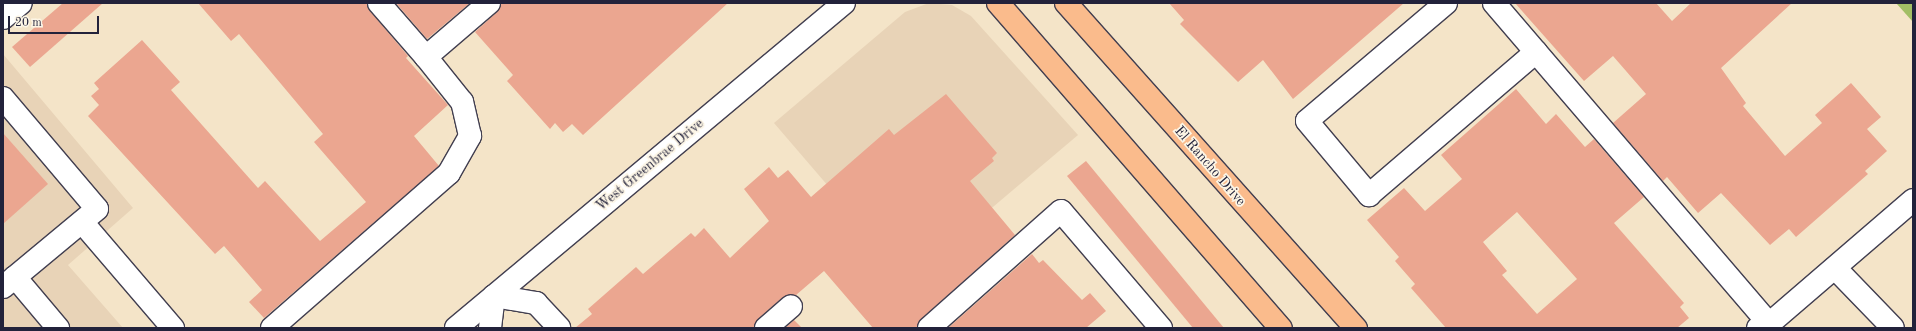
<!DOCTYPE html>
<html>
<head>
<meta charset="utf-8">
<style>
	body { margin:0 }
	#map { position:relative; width:1916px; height:331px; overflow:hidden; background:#f4e4c8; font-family:"Old Standard TT",serif }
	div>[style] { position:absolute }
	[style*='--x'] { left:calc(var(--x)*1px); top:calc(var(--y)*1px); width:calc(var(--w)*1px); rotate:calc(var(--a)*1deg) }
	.built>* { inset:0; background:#e8d3b7 }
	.green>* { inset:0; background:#a2be65 }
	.building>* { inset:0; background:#eba690 }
	.roads { filter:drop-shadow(1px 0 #423f50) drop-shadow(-1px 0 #423f50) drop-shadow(0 1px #423f50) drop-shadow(0 -1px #423f50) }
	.minor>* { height:22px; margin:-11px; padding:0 11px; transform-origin:11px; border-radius:11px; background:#fff }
	.major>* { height:22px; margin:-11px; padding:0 11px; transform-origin:11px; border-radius:11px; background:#fabb8c }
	span { translate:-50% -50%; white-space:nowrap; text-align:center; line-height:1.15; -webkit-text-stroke:3.5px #fcf5e5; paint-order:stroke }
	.street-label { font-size:14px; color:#22223b }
	.frame { position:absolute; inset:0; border:4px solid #22223b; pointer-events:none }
	.scale { position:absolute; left:8px; top:16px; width:91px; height:18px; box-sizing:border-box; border:2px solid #22223b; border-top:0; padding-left:5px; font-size:12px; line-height:14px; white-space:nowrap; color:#22223b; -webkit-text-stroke:3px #fcf5e5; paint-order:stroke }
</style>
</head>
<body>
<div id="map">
	<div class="built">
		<div style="clip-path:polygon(929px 3px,952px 5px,971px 16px,1078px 135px,908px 279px,774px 123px,905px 12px)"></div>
		<div style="clip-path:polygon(3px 54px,133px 208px,68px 265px,123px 328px,3px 328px)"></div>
	</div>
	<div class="green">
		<div style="clip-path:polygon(1896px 3px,1913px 3px,1913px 22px)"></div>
	</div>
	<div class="building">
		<div style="clip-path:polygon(63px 3px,103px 3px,30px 67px,12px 47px)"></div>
		<div style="clip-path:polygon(198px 3px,367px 3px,370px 11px,408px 56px,406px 58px,448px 105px,414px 136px,439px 166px,264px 318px,249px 302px,262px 290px,224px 246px,215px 254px,88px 116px,99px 105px,91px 96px,99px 89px,94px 83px,142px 40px,180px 82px,171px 90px,258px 188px,265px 181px,320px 241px,366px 202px,314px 142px,323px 134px,239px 34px,231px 41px)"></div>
		<div style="clip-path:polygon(396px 3px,470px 3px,427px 39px)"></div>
		<div style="clip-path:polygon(501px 3px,728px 3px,583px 135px,572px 124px,563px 132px,555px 123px,550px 129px,507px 81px,513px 75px,475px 32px,497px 12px)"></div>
		<div style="clip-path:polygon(1169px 3px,1404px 3px,1293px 99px,1263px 60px,1238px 82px,1180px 24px,1184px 20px)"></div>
		<div style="clip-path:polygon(1515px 3px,1656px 3px,1672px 21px,1691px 3px,1792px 3px,1721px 68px,1746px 103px,1743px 106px,1785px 156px,1822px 123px,1815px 115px,1851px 83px,1881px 117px,1867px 129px,1887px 151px,1865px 171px,1868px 174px,1796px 237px,1789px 229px,1770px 245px,1721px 193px,1698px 213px,1667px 177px,1663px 181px,1613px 123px,1646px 94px,1613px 56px,1584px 81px)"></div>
		<div style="clip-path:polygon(evenodd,1516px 89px,1546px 124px,1556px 114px,1585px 147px,1594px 139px,1644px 197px,1614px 223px,1684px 303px,1680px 307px,1689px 318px,1677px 328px,1446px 328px,1411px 288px,1415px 284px,1395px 261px,1399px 257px,1367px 220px,1404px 188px,1425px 211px,1462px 179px,1441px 155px,1516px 89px,1517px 212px,1577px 279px,1537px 314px,1502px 275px,1507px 271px,1483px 242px,1517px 212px)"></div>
		<div style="clip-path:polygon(946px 94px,997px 153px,992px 158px,994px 161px,970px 181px,1015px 235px,921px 319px,917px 328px,873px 328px,824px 271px,796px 295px,783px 297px,758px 319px,754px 328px,575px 328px,592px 314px,588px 309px,636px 267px,643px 274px,691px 233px,695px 237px,704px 228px,730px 258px,769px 221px,744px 189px,769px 167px,778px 178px,788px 170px,811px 197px,889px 129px,894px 135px)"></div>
		<div style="clip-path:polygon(3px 133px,48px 184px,3px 224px)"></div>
		<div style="clip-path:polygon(1086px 161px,1224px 328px,1193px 328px,1067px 176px)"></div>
		<div style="clip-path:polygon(1032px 254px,1039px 263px,1043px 260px,1082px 300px,1090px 293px,1106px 311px,1086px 328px,948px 328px)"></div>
		<div style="clip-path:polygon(794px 320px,802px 328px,785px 328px)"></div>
	</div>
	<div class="roads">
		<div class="minor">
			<div style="--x:379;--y:3;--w:72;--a:49"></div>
			<div style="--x:426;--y:57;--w:83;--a:-40.6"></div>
			<div style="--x:1446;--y:3;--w:182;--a:139.7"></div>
			<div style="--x:1307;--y:121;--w:97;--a:50"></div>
			<div style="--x:1369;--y:195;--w:220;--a:-40.6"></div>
			<div style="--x:1494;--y:3;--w:423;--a:49.4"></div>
			<div style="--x:3;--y:18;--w:23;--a:-40"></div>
			<div style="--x:3;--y:98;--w:145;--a:49.7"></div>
			<div style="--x:97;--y:209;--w:122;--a:140.3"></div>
			<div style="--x:82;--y:222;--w:140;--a:49.4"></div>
			<div style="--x:1835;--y:268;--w:83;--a:46"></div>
			<div style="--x:15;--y:277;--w:67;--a:49.9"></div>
			<div style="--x:272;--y:328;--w:235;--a:-41.2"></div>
			<div style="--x:449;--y:173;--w:43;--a:-60.4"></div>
			<div style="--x:470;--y:136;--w:35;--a:-103"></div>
			<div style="--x:462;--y:102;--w:58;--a:-128.7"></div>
			<div style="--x:456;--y:328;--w:506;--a:-39.95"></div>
			<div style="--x:490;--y:328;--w:32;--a:-83"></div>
			<div style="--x:494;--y:296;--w:43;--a:9.5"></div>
			<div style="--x:536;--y:303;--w:34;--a:47"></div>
			<div style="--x:766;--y:328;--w:33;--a:-41"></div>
			<div style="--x:929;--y:328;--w:176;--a:-41.6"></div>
			<div style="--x:1061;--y:211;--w:154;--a:49.5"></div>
			<div style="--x:1758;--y:328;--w:12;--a:-20"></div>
			<div style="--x:1769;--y:324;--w:190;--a:-40.7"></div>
		</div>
		<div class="major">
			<div style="--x:998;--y:3;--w:431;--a:49"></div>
			<div style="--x:1066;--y:3;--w:436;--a:48.3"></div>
		</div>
	</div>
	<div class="street-label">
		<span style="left:650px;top:165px;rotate:-40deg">West Greenbrae Drive</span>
		<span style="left:1210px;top:166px;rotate:49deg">El Rancho Drive</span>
	</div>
	<div class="frame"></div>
	<div class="scale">20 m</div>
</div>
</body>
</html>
